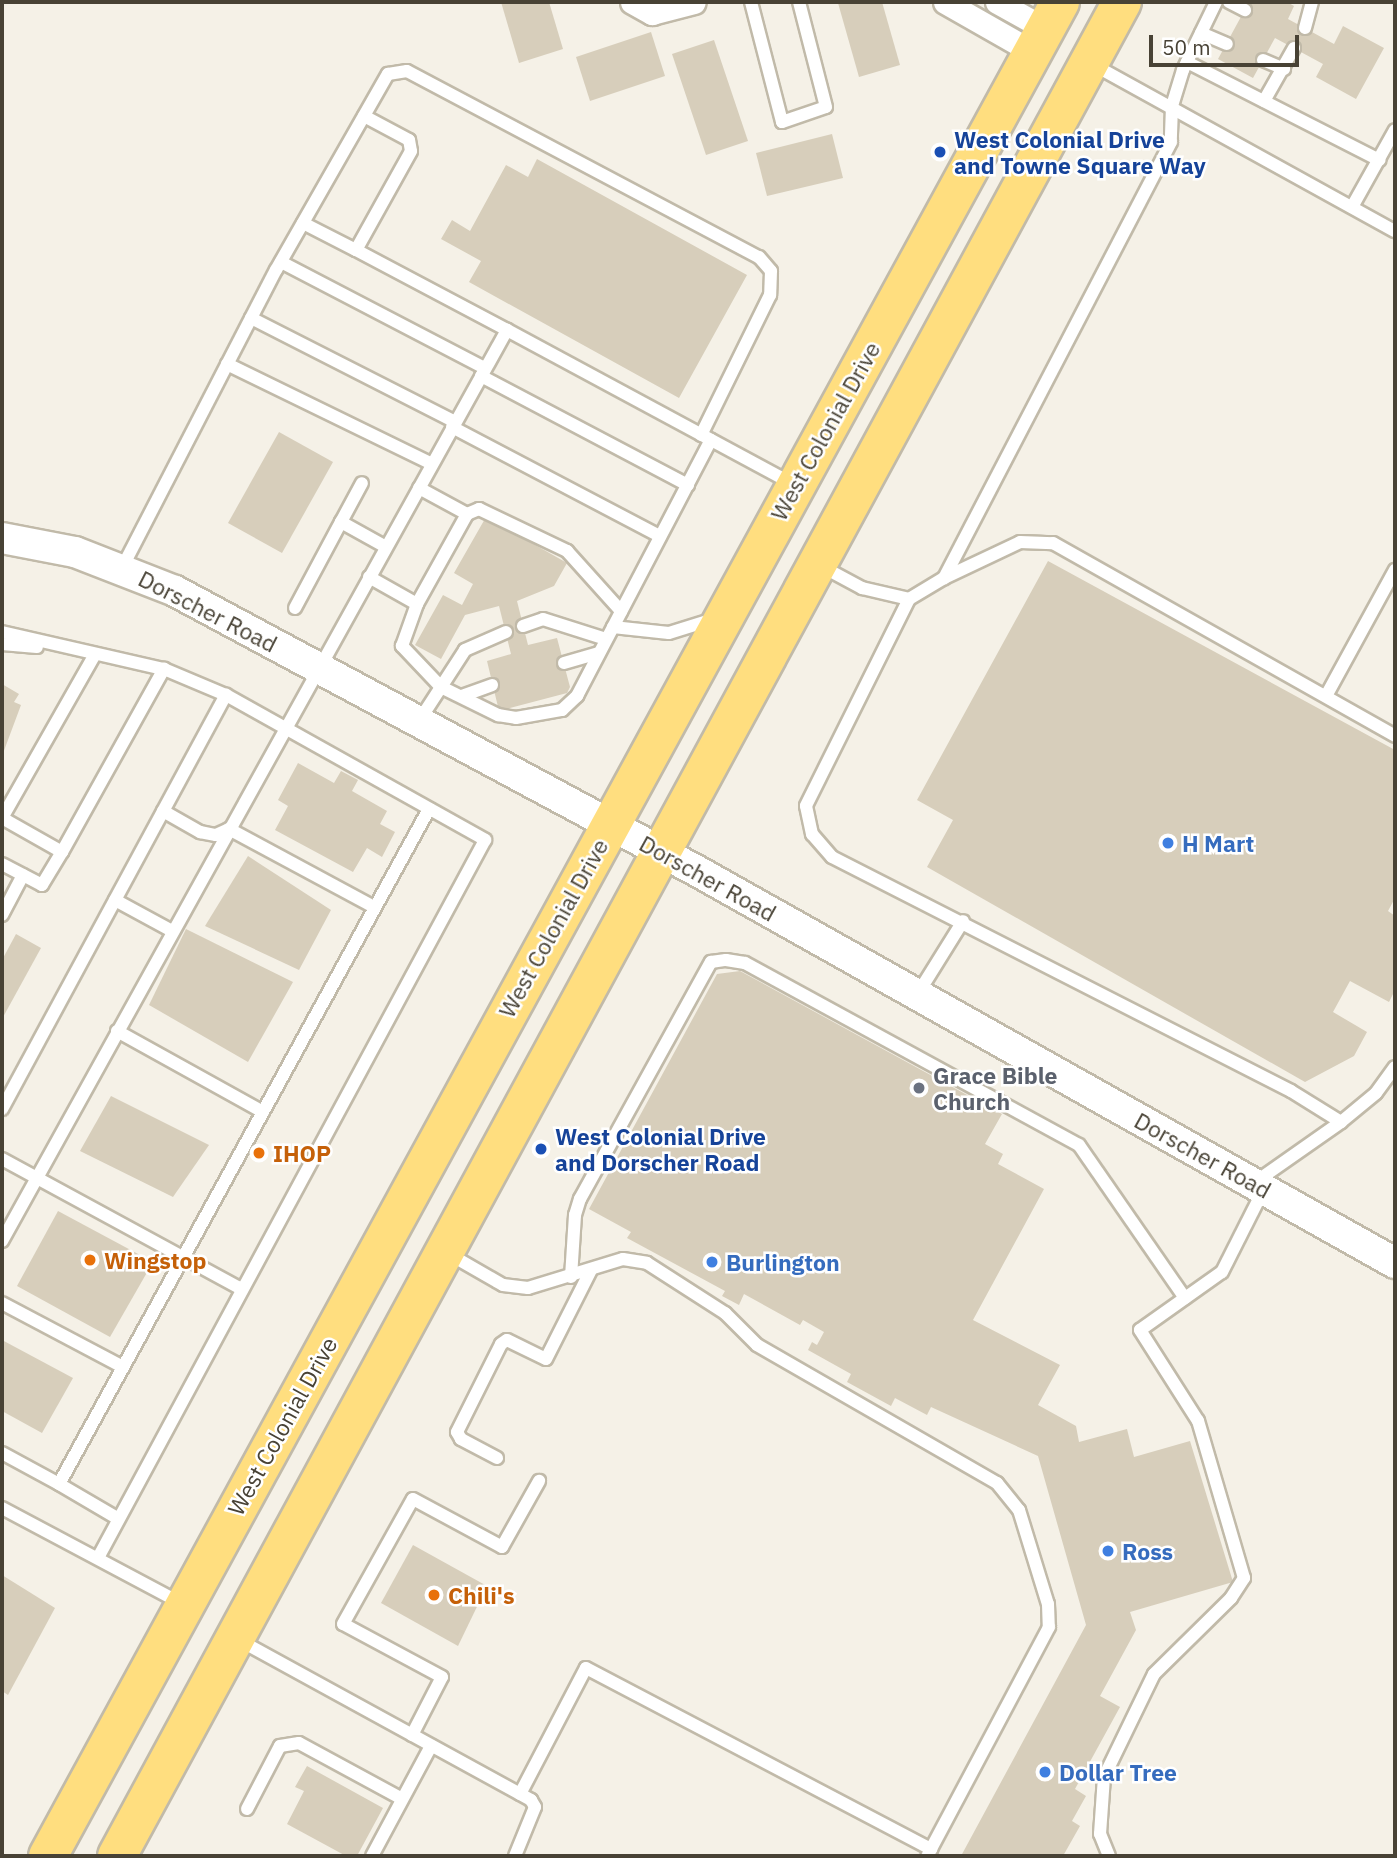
<!DOCTYPE html>
<html>
<head>
<meta charset="utf-8">
<style>
	body { margin:0 }
	#map { position:relative; width:1397px; height:1858px; overflow:hidden; background:#f5f1e7; font-family:"IBM Plex Sans",sans-serif }
	div>[style] { position:absolute }
	[style*='--x'] { left:calc(var(--x)*1px); top:calc(var(--y)*1px); width:calc(var(--w)*1px); rotate:calc(var(--a)*1deg) }
	.building>* { inset:0; background:#d7cebb }
	.roads { filter:drop-shadow(2px 0 #c1baa9) drop-shadow(-2px 0 #c1baa9) drop-shadow(0 2px #c1baa9) drop-shadow(0 -2px #c1baa9) }
	.service>* { height:12px; margin:-6px; padding:0 6px; transform-origin:6px; border-radius:6px; background:#fff }
	.minor>* { height:23px; margin:-11.5px; padding:0 11.5px; transform-origin:11.5px; border-radius:11.5px; background:#fff }
	.tertiary>* { height:30px; margin:-15px; padding:0 15px; transform-origin:15px; border-radius:15px; background:#fff }
	.trunk>* { height:38px; margin:-19px; padding:0 19px; transform-origin:19px; border-radius:19px; background:#ffde7f }
	.dots>* { width:19px; height:19px; translate:-50% -50%; box-sizing:border-box; border:4px solid #fff; border-radius:50% }
	span { translate:-50% -50%; white-space:nowrap; text-align:center; line-height:1.15; -webkit-text-stroke:5px #fff; paint-order:stroke }
	.transit-label { font-size:23px; color:#164399; font-weight:700 }
	.left { translate:0 -50%; text-align:left }
	.street-label { font-size:23px; color:#484235 }
	.shop-label { font-size:23px; color:#366cbe; font-weight:700 }
	.worship-label { font-size:23px; color:#5b616d; font-weight:700 }
	.food-label { font-size:23px; color:#c56008; font-weight:700 }
	.frame { position:absolute; inset:0; border:4px solid #484235; pointer-events:none }
	.scale { position:absolute; left:1149px; top:35px; width:150px; height:32px; box-sizing:border-box; border:4px solid #484235; border-top:0; padding-left:9px; font-size:21px; line-height:24px; white-space:nowrap; color:#484235; -webkit-text-stroke:5px #fff; paint-order:stroke }
</style>
</head>
<body>
<div id="map">
	<div class="building">
		<div style="clip-path:polygon(501px 2px,549px 2px,563px 49px,519px 63px)"></div>
		<div style="clip-path:polygon(882px 2px,900px 65px,859px 77px,838px 3px)"></div>
		<div style="clip-path:polygon(1249px 2px,1287px 2px,1294px 6px,1288px 19px,1334px 44px,1343px 26px,1384px 48px,1356px 99px,1316px 77px,1323px 64px,1275px 38px,1253px 78px,1218px 59px)"></div>
		<div style="clip-path:polygon(651px 32px,665px 76px,590px 101px,576px 57px)"></div>
		<div style="clip-path:polygon(714px 40px,748px 141px,706px 155px,672px 54px)"></div>
		<div style="clip-path:polygon(832px 134px,843px 178px,767px 196px,756px 153px)"></div>
		<div style="clip-path:polygon(537px 159px,747px 275px,679px 398px,469px 282px,481px 261px,441px 239px,452px 220px,470px 231px,506px 165px,528px 177px)"></div>
		<div style="clip-path:polygon(279px 432px,333px 462px,282px 553px,228px 523px)"></div>
		<div style="clip-path:polygon(486px 517px,567px 563px,554px 586px,517px 601px,528px 645px,557px 638px,570px 687px,567px 693px,499px 711px,487px 661px,511px 654px,499px 606px,465px 615px,441px 659px,415px 645px,443px 595px,462px 605px,473px 584px,454px 573px)"></div>
		<div style="clip-path:polygon(1048px 561px,1395px 750px,1395px 898px,1388px 911px,1395px 916px,1395px 990px,1389px 1002px,1350px 981px,1333px 1012px,1367px 1032px,1354px 1056px,1305px 1082px,927px 867px,953px 820px,917px 800px)"></div>
		<div style="clip-path:polygon(2px 684px,19px 694px,14px 702px,21px 705px,2px 756px)"></div>
		<div style="clip-path:polygon(298px 763px,334px 783px,341px 771px,358px 780px,352px 791px,387px 811px,380px 824px,395px 832px,382px 857px,367px 848px,353px 872px,275px 830px,288px 806px,278px 800px)"></div>
		<div style="clip-path:polygon(248px 856px,331px 910px,299px 970px,205px 926px)"></div>
		<div style="clip-path:polygon(186px 929px,293px 982px,248px 1062px,149px 1005px)"></div>
		<div style="clip-path:polygon(16px 934px,41px 948px,2px 1019px,2px 960px)"></div>
		<div style="clip-path:polygon(740px 971px,1002px 1114px,985px 1144px,1003px 1154px,998px 1164px,1044px 1189px,973px 1320px,1060px 1365px,1038px 1405px,1076px 1426px,1079px 1442px,1127px 1429px,1134px 1457px,1190px 1441px,1233px 1582px,1130px 1612px,1136px 1630px,1100px 1696px,1120px 1707px,1075px 1789px,1086px 1796px,1072px 1821px,1080px 1826px,1063px 1856px,961px 1856px,1086px 1625px,1038px 1456px,931px 1407px,927px 1415px,895px 1398px,891px 1406px,847px 1382px,851px 1374px,808px 1350px,812px 1342px,817px 1345px,824px 1332px,803px 1320px,800px 1325px,744px 1294px,739px 1305px,722px 1296px,725px 1291px,627px 1238px,631px 1232px,589px 1209px,717px 974px)"></div>
		<div style="clip-path:polygon(111px 1096px,209px 1145px,173px 1197px,80px 1151px)"></div>
		<div style="clip-path:polygon(58px 1211px,153px 1262px,110px 1337px,17px 1286px)"></div>
		<div style="clip-path:polygon(2px 1340px,73px 1378px,42px 1433px,2px 1411px)"></div>
		<div style="clip-path:polygon(413px 1545px,487px 1586px,458px 1646px,381px 1603px)"></div>
		<div style="clip-path:polygon(2px 1575px,55px 1608px,8px 1695px,2px 1691px)"></div>
		<div style="clip-path:polygon(307px 1766px,383px 1808px,357px 1856px,346px 1856px,287px 1824px,304px 1791px,295px 1787px)"></div>
	</div>
	<div class="roads">
		<div class="service">
			<div style="--x:751;--y:2;--w:124;--a:75.5"></div>
			<div style="--x:782;--y:122;--w:46;--a:-18.8"></div>
			<div style="--x:826;--y:107;--w:108;--a:-104.4"></div>
			<div style="--x:1216;--y:2;--w:76;--a:115.9"></div>
			<div style="--x:1183;--y:70;--w:38;--a:107"></div>
			<div style="--x:1172;--y:106;--w:36;--a:92"></div>
			<div style="--x:1171;--y:142;--w:492;--a:117.5"></div>
			<div style="--x:944;--y:578;--w:41;--a:149"></div>
			<div style="--x:909;--y:599;--w:231;--a:116.5"></div>
			<div style="--x:806;--y:806;--w:29;--a:78"></div>
			<div style="--x:812;--y:834;--w:30;--a:49"></div>
			<div style="--x:832;--y:857;--w:515;--a:27.01"></div>
			<div style="--x:1291;--y:1091;--w:59;--a:31.8"></div>
			<div style="--x:1341;--y:1122;--w:106;--a:145"></div>
			<div style="--x:1229;--y:2;--w:18;--a:27"></div>
			<div style="--x:1305;--y:28;--w:27;--a:-75"></div>
			<div style="--x:1201;--y:33;--w:28;--a:23"></div>
			<div style="--x:1263;--y:60;--w:23;--a:23"></div>
			<div style="--x:1187;--y:62;--w:216;--a:27"></div>
			<div style="--x:1092;--y:64;--w:346;--a:28.9"></div>
			<div style="--x:1264;--y:101;--w:61;--a:-60.5"></div>
			<div style="--x:1352;--y:207;--w:88;--a:-60.8"></div>
			<div style="--x:303;--y:223;--w:59;--a:27"></div>
			<div style="--x:356;--y:250;--w:113;--a:-60.9"></div>
			<div style="--x:411;--y:151;--w:11;--a:-100"></div>
			<div style="--x:409;--y:140;--w:51;--a:-151.9"></div>
			<div style="--x:356;--y:250;--w:171;--a:27.9"></div>
			<div style="--x:281;--y:262;--w:230;--a:27.5"></div>
			<div style="--x:251;--y:318;--w:229;--a:27"></div>
			<div style="--x:227;--y:364;--w:228;--a:26"></div>
			<div style="--x:481;--y:376;--w:234;--a:27.8"></div>
			<div style="--x:452;--y:427;--w:235;--a:27.7"></div>
			<div style="--x:419;--y:488;--w:55;--a:28.4"></div>
			<div style="--x:341;--y:522;--w:44;--a:-61.7"></div>
			<div style="--x:821;--y:566;--w:47;--a:28.2"></div>
			<div style="--x:862;--y:588;--w:48;--a:13.2"></div>
			<div style="--x:122;--y:568;--w:335;--a:-62.7"></div>
			<div style="--x:276;--y:270;--w:226;--a:-60.3"></div>
			<div style="--x:388;--y:74;--w:19;--a:-9"></div>
			<div style="--x:407;--y:71;--w:398;--a:27.9"></div>
			<div style="--x:759;--y:257;--w:18;--a:49"></div>
			<div style="--x:771;--y:271;--w:24;--a:92"></div>
			<div style="--x:770;--y:295;--w:156;--a:116.2"></div>
			<div style="--x:369;--y:577;--w:55;--a:29.4"></div>
			<div style="--x:944;--y:578;--w:84;--a:-25.3"></div>
			<div style="--x:1020;--y:542;--w:33;--a:2"></div>
			<div style="--x:1053;--y:543;--w:393;--a:29.4"></div>
			<div style="--x:295;--y:608;--w:98;--a:-61.9"></div>
			<div style="--x:341;--y:522;--w:51;--a:29.1"></div>
			<div style="--x:523;--y:626;--w:21;--a:-19"></div>
			<div style="--x:543;--y:619;--w:66;--a:17.6"></div>
			<div style="--x:613;--y:627;--w:56;--a:6.1"></div>
			<div style="--x:669;--y:633;--w:47;--a:-17.3"></div>
			<div style="--x:2;--y:632;--w:166;--a:12.9"></div>
			<div style="--x:164;--y:669;--w:67;--a:22.8"></div>
			<div style="--x:226;--y:695;--w:297;--a:29.2"></div>
			<div style="--x:485;--y:840;--w:813;--a:118.33"></div>
			<div style="--x:506;--y:632;--w:45;--a:156.3"></div>
			<div style="--x:465;--y:650;--w:44;--a:123"></div>
			<div style="--x:441;--y:687;--w:57;--a:-133.6"></div>
			<div style="--x:402;--y:646;--w:45;--a:-70.3"></div>
			<div style="--x:417;--y:604;--w:103;--a:-60.9"></div>
			<div style="--x:467;--y:514;--w:13;--a:-23"></div>
			<div style="--x:479;--y:509;--w:98;--a:25.5"></div>
			<div style="--x:567;--y:551;--w:81;--a:48"></div>
			<div style="--x:2;--y:644;--w:35;--a:5"></div>
			<div style="--x:94;--y:656;--w:186;--a:119.6"></div>
			<div style="--x:2;--y:818;--w:69;--a:29.5"></div>
			<div style="--x:62;--y:852;--w:210;--a:-60.9"></div>
			<div style="--x:564;--y:663;--w:36;--a:-16"></div>
			<div style="--x:462;--y:696;--w:32;--a:-20"></div>
			<div style="--x:1326;--y:696;--w:144;--a:-61.3"></div>
			<div style="--x:419;--y:721;--w:40;--a:-57.1"></div>
			<div style="--x:441;--y:687;--w:64;--a:26.2"></div>
			<div style="--x:498;--y:715;--w:18;--a:9"></div>
			<div style="--x:516;--y:718;--w:47;--a:-9.9"></div>
			<div style="--x:562;--y:710;--w:21;--a:-43"></div>
			<div style="--x:577;--y:696;--w:289;--a:-62.4"></div>
			<div style="--x:163;--y:811;--w:43;--a:29.6"></div>
			<div style="--x:200;--y:832;--w:16;--a:11"></div>
			<div style="--x:216;--y:835;--w:14;--a:-25"></div>
			<div style="--x:229;--y:829;--w:165;--a:28.3"></div>
			<div style="--x:2;--y:864;--w:45;--a:27.7"></div>
			<div style="--x:42;--y:885;--w:39;--a:-59"></div>
			<div style="--x:115;--y:900;--w:65;--a:28.5"></div>
			<div style="--x:2;--y:915;--w:45;--a:-62.3"></div>
			<div style="--x:917;--y:995;--w:87;--a:-58.1"></div>
			<div style="--x:117;--y:1031;--w:167;--a:29"></div>
			<div style="--x:2;--y:1109;--w:471;--a:-61.6"></div>
			<div style="--x:1341;--y:1122;--w:45;--a:-39.6"></div>
			<div style="--x:1376;--y:1093;--w:32;--a:-54"></div>
			<div style="--x:2;--y:1159;--w:272;--a:28.5"></div>
			<div style="--x:2;--y:1241;--w:1042;--a:-61"></div>
			<div style="--x:507;--y:330;--w:323;--a:28.3"></div>
			<div style="--x:449;--y:1254;--w:62;--a:29.9"></div>
			<div style="--x:503;--y:1285;--w:25;--a:7"></div>
			<div style="--x:528;--y:1288;--w:99;--a:-17"></div>
			<div style="--x:623;--y:1259;--w:24;--a:9"></div>
			<div style="--x:647;--y:1263;--w:93;--a:32.7"></div>
			<div style="--x:725;--y:1313;--w:45;--a:45"></div>
			<div style="--x:757;--y:1345;--w:277;--a:29.9"></div>
			<div style="--x:997;--y:1483;--w:35;--a:51"></div>
			<div style="--x:1019;--y:1510;--w:98;--a:72.9"></div>
			<div style="--x:1048;--y:1604;--w:23;--a:88"></div>
			<div style="--x:1049;--y:1627;--w:259;--a:118"></div>
			<div style="--x:571;--y:1277;--w:62;--a:-86.3"></div>
			<div style="--x:575;--y:1215;--w:17;--a:-73"></div>
			<div style="--x:580;--y:1199;--w:271;--a:-61.1"></div>
			<div style="--x:711;--y:962;--w:15;--a:-8"></div>
			<div style="--x:726;--y:960;--w:19;--a:9"></div>
			<div style="--x:745;--y:963;--w:380;--a:28.6"></div>
			<div style="--x:1079;--y:1145;--w:186;--a:55.3"></div>
			<div style="--x:2;--y:1303;--w:137;--a:27.9"></div>
			<div style="--x:2;--y:1453;--w:65;--a:28.5"></div>
			<div style="--x:497;--y:1458;--w:41;--a:-152.2"></div>
			<div style="--x:461;--y:1439;--w:8;--a:-120"></div>
			<div style="--x:457;--y:1432;--w:98;--a:-63.4"></div>
			<div style="--x:501;--y:1344;--w:7;--a:-34"></div>
			<div style="--x:507;--y:1340;--w:43;--a:26"></div>
			<div style="--x:546;--y:1359;--w:100;--a:-63.2"></div>
			<div style="--x:2;--y:1508;--w:203;--a:28"></div>
			<div style="--x:117;--y:1518;--w:67;--a:-149.6"></div>
			<div style="--x:59;--y:1484;--w:770;--a:-61.27"></div>
			<div style="--x:239;--y:1640;--w:333;--a:28.7"></div>
			<div style="--x:531;--y:1800;--w:8;--a:60"></div>
			<div style="--x:535;--y:1807;--w:53;--a:112.2"></div>
			<div style="--x:412;--y:1735;--w:65;--a:-62.7"></div>
			<div style="--x:442;--y:1677;--w:112;--a:-151.8"></div>
			<div style="--x:343;--y:1624;--w:143;--a:-60.8"></div>
			<div style="--x:413;--y:1499;--w:101;--a:28.3"></div>
			<div style="--x:502;--y:1547;--w:76;--a:-60.7"></div>
			<div style="--x:520;--y:1794;--w:142;--a:-62.4"></div>
			<div style="--x:586;--y:1668;--w:390;--a:27.7"></div>
			<div style="--x:247;--y:1809;--w:71;--a:-62.4"></div>
			<div style="--x:280;--y:1746;--w:19;--a:-9"></div>
			<div style="--x:299;--y:1743;--w:117;--a:28.5"></div>
			<div style="--x:372;--y:1856;--w:125;--a:-61.8"></div>
			<div style="--x:1109;--y:1856;--w:24;--a:-112"></div>
			<div style="--x:1100;--y:1834;--w:57;--a:-86"></div>
			<div style="--x:1104;--y:1777;--w:114;--a:-64.1"></div>
			<div style="--x:1154;--y:1674;--w:108;--a:-44.6"></div>
			<div style="--x:1231;--y:1598;--w:24;--a:-57"></div>
			<div style="--x:1244;--y:1578;--w:164;--a:-106.3"></div>
			<div style="--x:1198;--y:1421;--w:108;--a:-122.5"></div>
			<div style="--x:1140;--y:1330;--w:100;--a:-35.3"></div>
			<div style="--x:1222;--y:1272;--w:93;--a:-63.2"></div>
		</div>
		<div class="minor">
			<div style="--x:632;--y:2;--w:23;--a:29"></div>
			<div style="--x:652;--y:13;--w:43;--a:-14.7"></div>
			<div style="--x:945;--y:2;--w:101;--a:29.6"></div>
			<div style="--x:997;--y:2;--w:56;--a:28.9"></div>
		</div>
		<div class="tertiary">
			<div style="--x:2;--y:538;--w:74;--a:10.9"></div>
			<div style="--x:75;--y:552;--w:107;--a:21.3"></div>
			<div style="--x:175;--y:591;--w:592;--a:28.21"></div>
			<div style="--x:697;--y:871;--w:801;--a:29.32"></div>
		</div>
		<div class="trunk">
			<div style="--x:48;--y:1856;--w:2112;--a:-61.37"></div>
			<div style="--x:117;--y:1856;--w:2109;--a:-61.54"></div>
		</div>
	</div>
	<div class="dots">
		<div style="left:940px;top:152px;background:#1a4fb4"></div>
		<div style="left:1168px;top:843px;background:#3f7fe0"></div>
		<div style="left:919px;top:1088px;background:#6b7280"></div>
		<div style="left:541px;top:1149px;background:#1a4fb4"></div>
		<div style="left:259px;top:1153px;background:#e8710a"></div>
		<div style="left:90px;top:1260px;background:#e8710a"></div>
		<div style="left:712px;top:1262px;background:#3f7fe0"></div>
		<div style="left:1108px;top:1551px;background:#3f7fe0"></div>
		<div style="left:434px;top:1595px;background:#e8710a"></div>
		<div style="left:1045px;top:1772px;background:#3f7fe0"></div>
	</div>
	<div class="transit-label">
		<span class="left" style="left:954px;top:152px">West Colonial Drive<br>and Towne Square Way</span>
		<span class="left" style="left:555px;top:1149px">West Colonial Drive<br>and Dorscher Road</span>
	</div>
	<div class="street-label">
		<span style="left:825px;top:431px;rotate:-61deg">West Colonial Drive</span>
		<span style="left:208px;top:611px;rotate:27deg">Dorscher Road</span>
		<span style="left:708px;top:878px;rotate:29deg">Dorscher Road</span>
		<span style="left:553px;top:928px;rotate:-61deg">West Colonial Drive</span>
		<span style="left:1203px;top:1155px;rotate:29deg">Dorscher Road</span>
		<span style="left:282px;top:1426px;rotate:-61deg">West Colonial Drive</span>
	</div>
	<div class="shop-label">
		<span class="left" style="left:1182px;top:843px">H Mart</span>
		<span class="left" style="left:726px;top:1262px">Burlington</span>
		<span class="left" style="left:1122px;top:1551px">Ross</span>
		<span class="left" style="left:1059px;top:1772px">Dollar Tree</span>
	</div>
	<div class="worship-label">
		<span class="left" style="left:933px;top:1088px">Grace Bible<br>Church</span>
	</div>
	<div class="food-label">
		<span class="left" style="left:273px;top:1153px">IHOP</span>
		<span class="left" style="left:104px;top:1260px">Wingstop</span>
		<span class="left" style="left:448px;top:1595px">Chili's</span>
	</div>
	<div class="frame"></div>
	<div class="scale">50 m</div>
</div>
</body>
</html>
